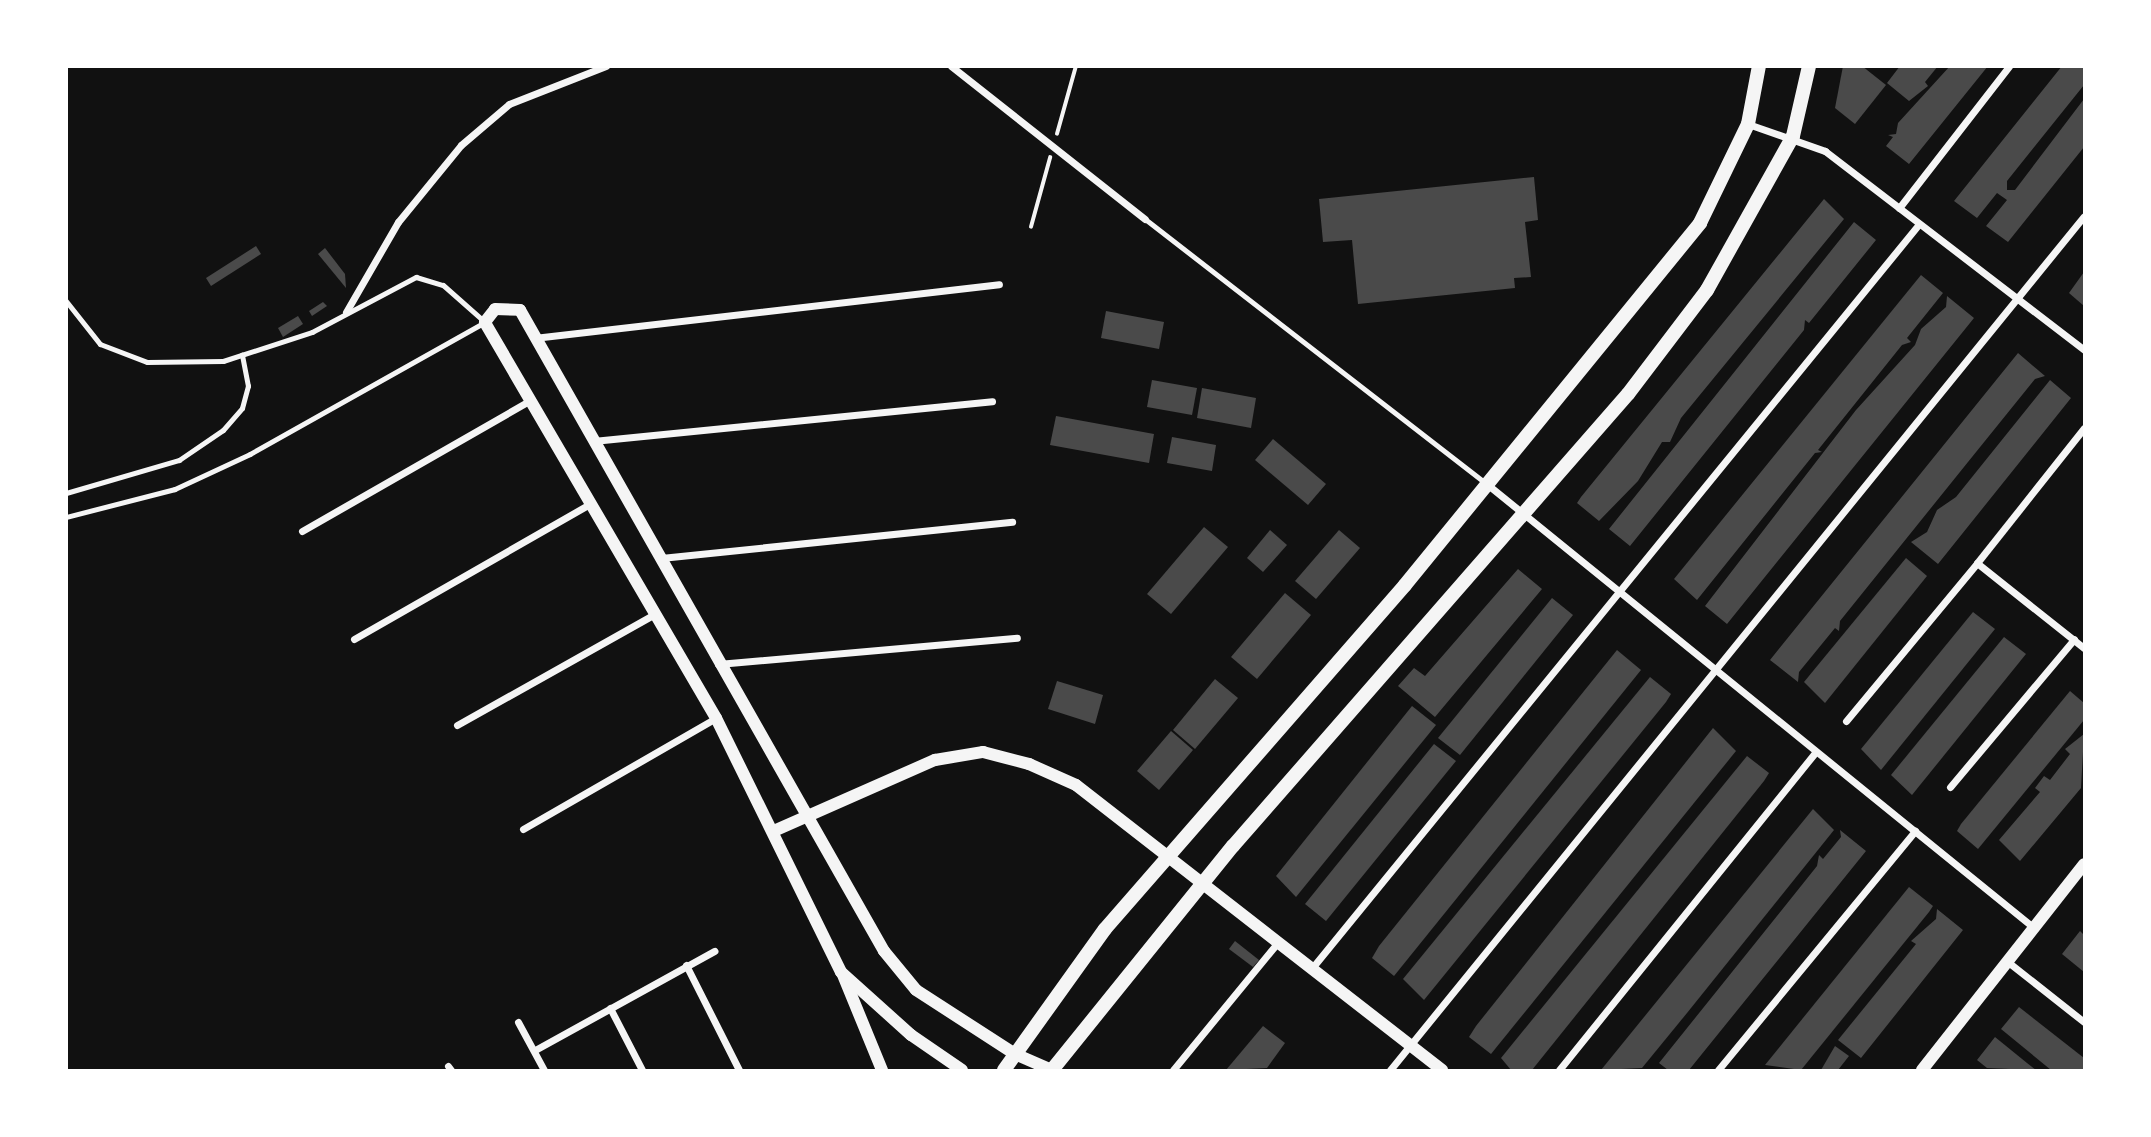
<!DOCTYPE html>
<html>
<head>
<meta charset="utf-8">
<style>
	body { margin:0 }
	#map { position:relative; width:2151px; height:1137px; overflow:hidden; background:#111; font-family:"Golos Text",sans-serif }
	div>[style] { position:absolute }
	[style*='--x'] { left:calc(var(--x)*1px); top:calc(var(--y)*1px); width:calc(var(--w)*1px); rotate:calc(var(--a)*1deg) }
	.building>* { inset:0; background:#4a4a4a }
	.path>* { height:3.5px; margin:-1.75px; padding:0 1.75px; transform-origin:1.75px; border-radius:1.75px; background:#f5f5f5 }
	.service>* { height:5px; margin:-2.5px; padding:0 2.5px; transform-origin:2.5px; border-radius:2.5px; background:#f5f5f5 }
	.minor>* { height:7px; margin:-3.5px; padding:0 3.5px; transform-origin:3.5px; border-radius:3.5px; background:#f5f5f5 }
	.tertiary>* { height:12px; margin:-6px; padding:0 6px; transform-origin:6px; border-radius:6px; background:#f5f5f5 }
	.secondary>* { height:14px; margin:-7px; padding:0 7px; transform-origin:7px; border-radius:7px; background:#f5f5f5 }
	span { translate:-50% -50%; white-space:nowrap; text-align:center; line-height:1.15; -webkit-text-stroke:5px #fff; paint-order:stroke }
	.frame { position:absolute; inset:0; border:68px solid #fff; pointer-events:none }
</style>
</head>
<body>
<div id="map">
	<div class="building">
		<div style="clip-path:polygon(1843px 66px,1862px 66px,1886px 85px,1855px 124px,1835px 108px)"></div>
		<div style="clip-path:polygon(1900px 66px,1938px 66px,1925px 82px,1928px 86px,1909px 101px,1887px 83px)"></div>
		<div style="clip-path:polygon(1950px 66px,1988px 66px,1909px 164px,1886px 146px,1893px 137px,1888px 135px,1896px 134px,1898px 123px)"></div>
		<div style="clip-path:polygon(2062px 66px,2084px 66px,2084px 85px,2007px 181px,2007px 190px,2015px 190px,2084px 99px,2084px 147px,2008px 242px,1986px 226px,2007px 200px,1997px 193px,1977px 218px,1954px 201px)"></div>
		<div style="clip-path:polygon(1534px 177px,1538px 220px,1525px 222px,1531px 277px,1514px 278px,1515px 288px,1358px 304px,1352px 240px,1323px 242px,1319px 199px)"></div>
		<div style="clip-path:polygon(1824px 199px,1844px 219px,1681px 418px,1670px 442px,1662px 442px,1638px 481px,1599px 521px,1577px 503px,1581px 497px)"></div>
		<div style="clip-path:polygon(1854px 222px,1876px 240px,1809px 323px,1805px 320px,1804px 330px,1630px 546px,1609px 529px)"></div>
		<div style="clip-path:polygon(256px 246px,261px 254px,211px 286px,206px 278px)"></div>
		<div style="clip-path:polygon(325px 248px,345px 274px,346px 288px,318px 254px)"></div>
		<div style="clip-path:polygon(2084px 272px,2084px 306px,2069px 293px)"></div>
		<div style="clip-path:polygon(1921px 275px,1943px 293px,1907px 338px,1911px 342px,1902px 345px,1818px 450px,1822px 452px,1815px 453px,1697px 600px,1674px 579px)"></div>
		<div style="clip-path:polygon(1947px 296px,1974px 318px,1727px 624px,1705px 606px,1856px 410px,1915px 345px,1921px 329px,1946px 307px)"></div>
		<div style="clip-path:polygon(323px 302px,327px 306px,312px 316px,309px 311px)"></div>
		<div style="clip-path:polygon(1106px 311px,1164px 322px,1159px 349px,1101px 338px)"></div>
		<div style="clip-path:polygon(298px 316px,303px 324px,283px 337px,278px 328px)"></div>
		<div style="clip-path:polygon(2018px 353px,2045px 376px,2035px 379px,1968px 462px,1840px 621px,1839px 631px,1835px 628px,1799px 672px,1798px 682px,1770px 660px)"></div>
		<div style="clip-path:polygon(1152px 380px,1197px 388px,1192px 415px,1147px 407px)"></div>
		<div style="clip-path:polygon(2050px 380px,2071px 398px,1938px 564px,1911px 542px,1927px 532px,1937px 510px,1956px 497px)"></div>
		<div style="clip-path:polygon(1202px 388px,1256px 398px,1251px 428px,1197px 418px)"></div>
		<div style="clip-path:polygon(1056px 416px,1154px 434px,1149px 463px,1050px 445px)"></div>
		<div style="clip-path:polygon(1172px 437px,1216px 445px,1212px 471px,1167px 463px)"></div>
		<div style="clip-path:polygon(1273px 439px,1326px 484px,1308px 505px,1255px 460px)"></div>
		<div style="clip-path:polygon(1204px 527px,1228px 547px,1171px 614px,1147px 594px)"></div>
		<div style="clip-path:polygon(1270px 530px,1287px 545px,1263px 572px,1247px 558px)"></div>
		<div style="clip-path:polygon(1339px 530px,1360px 548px,1316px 599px,1295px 581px)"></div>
		<div style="clip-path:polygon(1906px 558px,1927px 576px,1825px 703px,1804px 682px)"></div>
		<div style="clip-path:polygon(1518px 569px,1542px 589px,1435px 717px,1398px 686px,1414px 668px,1425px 676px)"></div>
		<div style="clip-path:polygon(1285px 593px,1311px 615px,1257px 679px,1231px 657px)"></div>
		<div style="clip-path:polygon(1552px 598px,1573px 615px,1460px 755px,1438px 738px)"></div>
		<div style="clip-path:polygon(1973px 612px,1995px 629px,1881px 770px,1861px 749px)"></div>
		<div style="clip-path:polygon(2004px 637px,2026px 654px,1912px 795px,1891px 775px)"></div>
		<div style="clip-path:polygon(1617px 650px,1641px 670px,1394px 976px,1372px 958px,1379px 946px)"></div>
		<div style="clip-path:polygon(1650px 677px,1671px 694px,1666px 702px,1424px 1000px,1403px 979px)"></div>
		<div style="clip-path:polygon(1215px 679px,1238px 698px,1195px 749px,1173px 730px)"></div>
		<div style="clip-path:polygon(1057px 681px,1103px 695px,1095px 724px,1048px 709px)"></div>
		<div style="clip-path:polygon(2070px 691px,2084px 703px,2084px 720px,1978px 849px,1957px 831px,1961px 824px)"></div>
		<div style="clip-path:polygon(1412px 706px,1436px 725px,1296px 897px,1276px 876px)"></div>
		<div style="clip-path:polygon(1713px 728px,1736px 751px,1491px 1054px,1469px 1037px,1476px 1026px)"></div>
		<div style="clip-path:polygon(1171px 731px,1193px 750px,1159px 790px,1137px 771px)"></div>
		<div style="clip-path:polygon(2084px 734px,2081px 788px,2020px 861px,1999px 840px,2040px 792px,2035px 788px,2044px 776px,2050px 780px,2070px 754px,2065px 749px)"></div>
		<div style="clip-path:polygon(1434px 744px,1456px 761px,1326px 921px,1305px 904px)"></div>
		<div style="clip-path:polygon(1747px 756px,1769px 773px,1764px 781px,1532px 1070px,1511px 1070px,1501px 1058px)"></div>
		<div style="clip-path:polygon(1813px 809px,1834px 830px,1687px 1013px,1642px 1068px,1601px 1070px)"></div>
		<div style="clip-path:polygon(1840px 830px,1866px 851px,1689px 1070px,1668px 1070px,1659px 1063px,1817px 866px,1819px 855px,1823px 859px,1841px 837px)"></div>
		<div style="clip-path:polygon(1909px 887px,1933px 906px,1929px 912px,1801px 1070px,1765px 1065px)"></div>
		<div style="clip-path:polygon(1937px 909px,1963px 930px,1861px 1058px,1838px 1040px,1916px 944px,1911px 941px,1936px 919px)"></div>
		<div style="clip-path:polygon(2080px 931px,2084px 935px,2084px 972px,2062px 954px)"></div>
		<div style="clip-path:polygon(1235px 941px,1259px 960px,1253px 967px,1229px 949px)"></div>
		<div style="clip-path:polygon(2019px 1007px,2084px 1058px,2084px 1070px,2051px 1070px,2001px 1029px)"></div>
		<div style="clip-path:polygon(1263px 1026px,1285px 1043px,1267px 1068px,1226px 1070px)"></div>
		<div style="clip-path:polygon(1995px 1037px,2027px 1063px,2036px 1070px,1987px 1068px,1977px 1060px)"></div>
		<div style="clip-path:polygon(1835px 1046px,1849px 1056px,1838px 1070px,1821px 1070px)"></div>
	</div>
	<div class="path">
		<div style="--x:1057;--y:134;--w:71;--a:-74.4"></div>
		<div style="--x:1031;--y:227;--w:72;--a:-74.6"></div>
	</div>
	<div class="service">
		<div style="--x:1145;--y:219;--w:430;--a:37.8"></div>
		<div style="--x:66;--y:301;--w:55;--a:51.7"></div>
		<div style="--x:100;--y:344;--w:50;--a:21"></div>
		<div style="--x:147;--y:362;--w:76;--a:-0.8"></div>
		<div style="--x:223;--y:361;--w:94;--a:-18"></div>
		<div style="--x:312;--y:332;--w:118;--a:-27.9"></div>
		<div style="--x:416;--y:277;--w:28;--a:17"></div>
		<div style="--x:443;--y:285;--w:56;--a:41.4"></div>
		<div style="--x:485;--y:322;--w:270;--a:150.7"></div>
		<div style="--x:250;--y:454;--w:83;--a:155"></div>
		<div style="--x:175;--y:489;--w:113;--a:165.6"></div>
		<div style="--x:66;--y:493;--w:118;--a:-16.3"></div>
		<div style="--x:179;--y:460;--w:53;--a:-34.3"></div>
		<div style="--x:223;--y:430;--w:29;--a:-49"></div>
		<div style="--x:242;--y:408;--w:23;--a:-75"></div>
		<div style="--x:248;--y:386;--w:32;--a:-101"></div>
	</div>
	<div class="minor">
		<div style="--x:951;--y:66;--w:247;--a:38.3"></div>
		<div style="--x:1748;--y:124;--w:82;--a:19.3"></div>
		<div style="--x:1825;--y:151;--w:327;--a:37.5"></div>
		<div style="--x:1899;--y:208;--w:180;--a:-52.2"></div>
		<div style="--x:346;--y:312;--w:104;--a:-60"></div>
		<div style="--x:398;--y:222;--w:99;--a:-50.7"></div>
		<div style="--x:461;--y:145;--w:63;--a:-40.5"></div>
		<div style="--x:509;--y:104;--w:104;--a:-21.4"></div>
		<div style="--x:534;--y:338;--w:468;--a:-6.6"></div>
		<div style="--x:2084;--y:428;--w:172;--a:128.4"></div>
		<div style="--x:1977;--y:563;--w:137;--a:38.5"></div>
		<div style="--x:593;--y:441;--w:401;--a:-5.7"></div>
		<div style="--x:1488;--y:485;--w:703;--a:39.05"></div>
		<div style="--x:302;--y:531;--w:264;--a:-29.8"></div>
		<div style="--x:661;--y:558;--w:353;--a:-5.9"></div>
		<div style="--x:354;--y:639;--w:272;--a:-29.8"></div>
		<div style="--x:718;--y:664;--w:300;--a:-5"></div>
		<div style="--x:1846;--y:721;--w:205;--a:-50.3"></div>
		<div style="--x:457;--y:725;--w:225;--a:-29.3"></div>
		<div style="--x:1950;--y:787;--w:193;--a:-50"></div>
		<div style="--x:523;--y:829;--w:223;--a:-29.9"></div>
		<div style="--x:2008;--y:962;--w:97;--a:38.3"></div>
		<div style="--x:686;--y:965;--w:118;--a:63.2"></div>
		<div style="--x:1312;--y:968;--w:960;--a:-50.79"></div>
		<div style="--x:610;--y:1008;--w:70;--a:62.7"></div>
		<div style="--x:518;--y:1022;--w:55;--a:61.6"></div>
		<div style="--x:535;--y:1050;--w:205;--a:-28.9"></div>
		<div style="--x:448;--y:1066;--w:5;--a:53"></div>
		<div style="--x:1173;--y:1070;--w:166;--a:-50.6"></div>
		<div style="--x:1390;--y:1070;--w:1100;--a:-50.9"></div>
		<div style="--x:1559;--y:1070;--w:409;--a:-51.1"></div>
		<div style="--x:1718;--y:1070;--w:310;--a:-50.5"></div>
	</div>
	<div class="tertiary">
		<div style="--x:776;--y:830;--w:174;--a:-23.8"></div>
		<div style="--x:935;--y:760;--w:49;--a:-9.5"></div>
		<div style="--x:983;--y:752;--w:48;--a:14.6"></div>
		<div style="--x:1029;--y:764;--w:51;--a:24.1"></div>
		<div style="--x:1076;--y:785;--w:464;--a:37.9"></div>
		<div style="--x:843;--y:975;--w:103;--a:67.7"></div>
		<div style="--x:962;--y:1070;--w:62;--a:-145.5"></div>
		<div style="--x:911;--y:1035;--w:94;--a:-138"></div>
		<div style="--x:841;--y:972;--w:283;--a:-116.2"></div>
		<div style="--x:716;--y:718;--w:458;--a:-120.3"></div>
		<div style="--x:485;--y:322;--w:16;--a:-52"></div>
		<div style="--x:495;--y:309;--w:25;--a:2"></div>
		<div style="--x:520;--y:310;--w:737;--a:60.41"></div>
		<div style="--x:884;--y:951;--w:50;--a:50.6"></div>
		<div style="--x:916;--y:990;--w:118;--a:32.9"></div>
		<div style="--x:1015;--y:1054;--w:40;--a:23.4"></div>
		<div style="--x:1922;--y:1070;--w:262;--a:-51.8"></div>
	</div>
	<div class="secondary">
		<div style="--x:1004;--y:1070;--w:173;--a:-54.4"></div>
		<div style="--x:1105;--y:929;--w:456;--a:-48.9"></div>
		<div style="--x:1405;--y:585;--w:467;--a:-50.8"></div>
		<div style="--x:1700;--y:223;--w:110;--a:-64.1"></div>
		<div style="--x:1748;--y:124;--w:59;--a:-79.3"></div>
		<div style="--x:1052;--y:1070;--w:288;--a:-51.1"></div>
		<div style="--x:1233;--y:846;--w:600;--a:-48.85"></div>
		<div style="--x:1628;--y:394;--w:131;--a:-52.8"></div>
		<div style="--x:1707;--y:290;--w:176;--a:-60.8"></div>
		<div style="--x:1793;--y:136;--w:72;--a:-77.1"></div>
	</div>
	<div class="frame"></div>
</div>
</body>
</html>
